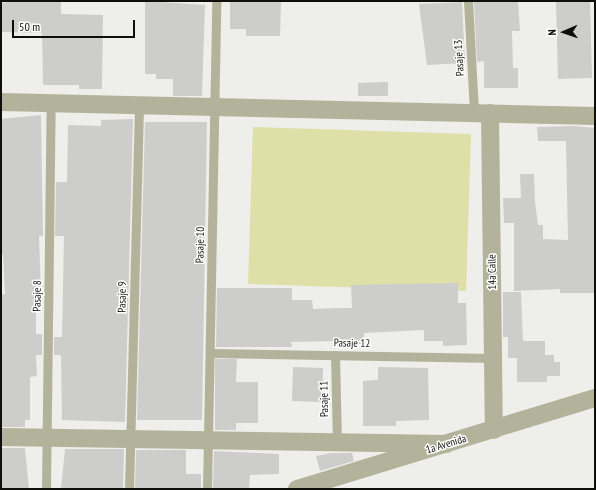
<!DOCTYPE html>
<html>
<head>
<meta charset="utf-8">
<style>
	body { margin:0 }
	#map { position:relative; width:596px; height:490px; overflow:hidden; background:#eeeeeb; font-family:"PT Sans Narrow",sans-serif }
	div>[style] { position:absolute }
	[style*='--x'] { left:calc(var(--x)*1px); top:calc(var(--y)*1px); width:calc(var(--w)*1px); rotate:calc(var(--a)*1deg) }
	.green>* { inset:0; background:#dfe0a7 }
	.building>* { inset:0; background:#cdcecb }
	.service>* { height:9px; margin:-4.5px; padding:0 4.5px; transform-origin:4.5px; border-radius:4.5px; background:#b2b39a }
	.minor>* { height:18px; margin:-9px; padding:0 9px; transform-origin:9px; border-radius:9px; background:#b2b39a }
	span { translate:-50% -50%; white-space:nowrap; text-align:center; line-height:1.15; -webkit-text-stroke:3px #fffffe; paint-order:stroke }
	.street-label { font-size:11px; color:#0e0e0d }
	.frame { position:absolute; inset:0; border:2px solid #0e0e0d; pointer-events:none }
	.north { position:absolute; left:544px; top:12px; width:40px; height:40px; -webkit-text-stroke:3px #fffffe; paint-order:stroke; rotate:268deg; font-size:11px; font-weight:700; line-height:16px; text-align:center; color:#0e0e0d }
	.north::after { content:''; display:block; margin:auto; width:14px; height:18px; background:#0e0e0d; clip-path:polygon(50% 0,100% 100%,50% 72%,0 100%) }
	.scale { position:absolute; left:12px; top:20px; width:123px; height:18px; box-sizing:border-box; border:2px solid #0e0e0d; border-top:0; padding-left:5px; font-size:12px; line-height:14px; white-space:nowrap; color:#0e0e0d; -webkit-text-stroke:3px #fffffe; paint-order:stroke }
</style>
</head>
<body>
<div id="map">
	<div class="green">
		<div style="clip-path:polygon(253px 127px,471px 134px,466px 291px,248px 284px)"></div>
	</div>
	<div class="building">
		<div style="clip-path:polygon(17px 1px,61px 1px,61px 14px,103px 15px,102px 89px,79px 89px,79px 85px,43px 85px,42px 33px,1px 32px,1px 3px)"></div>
		<div style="clip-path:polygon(145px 1px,205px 5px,202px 96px,173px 96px,173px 79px,156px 79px,156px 74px,145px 74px)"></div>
		<div style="clip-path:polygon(230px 1px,281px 2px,280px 36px,246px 36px,246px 29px,230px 29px)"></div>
		<div style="clip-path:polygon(518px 1px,520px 31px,512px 31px,513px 68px,518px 68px,518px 88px,484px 88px,484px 61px,477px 62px,474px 2px)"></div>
		<div style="clip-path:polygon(556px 1px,590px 1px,592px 78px,558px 79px)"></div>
		<div style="clip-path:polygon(462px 2px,465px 63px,427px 65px,419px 4px)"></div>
		<div style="clip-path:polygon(388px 82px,388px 96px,358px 96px,358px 83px)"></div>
		<div style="clip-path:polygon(41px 115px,43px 236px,39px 236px,41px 293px,36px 293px,36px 334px,42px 334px,42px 355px,36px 355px,37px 376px,30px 377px,30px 420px,25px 420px,25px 427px,1px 427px,1px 295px,5px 294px,3px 254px,1px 254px,1px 119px)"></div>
		<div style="clip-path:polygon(133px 119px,125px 422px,62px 420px,61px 355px,54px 355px,54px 337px,62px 337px,64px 236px,55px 236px,56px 182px,67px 182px,68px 125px,101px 126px,101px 120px)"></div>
		<div style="clip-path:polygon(145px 122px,207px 122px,202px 420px,137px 420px)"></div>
		<div style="clip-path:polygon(574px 126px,595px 128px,595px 293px,560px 293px,560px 289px,514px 291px,514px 223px,504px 223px,503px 198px,521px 198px,520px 174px,534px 174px,535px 202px,538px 225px,543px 225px,543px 239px,568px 240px,566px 141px,538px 141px,537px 127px)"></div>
		<div style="clip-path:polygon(458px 283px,458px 303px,466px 303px,467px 345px,443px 346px,443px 341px,424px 341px,424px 330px,364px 333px,364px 344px,339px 344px,339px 341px,291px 342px,292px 347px,216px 347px,217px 288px,292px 288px,292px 300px,312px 300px,313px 309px,338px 308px,352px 308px,351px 285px)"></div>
		<div style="clip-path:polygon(503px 292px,521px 292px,523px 341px,545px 341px,545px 355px,554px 355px,554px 362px,560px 362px,560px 376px,547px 376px,547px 382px,517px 382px,517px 358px,508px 358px,508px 337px,503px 337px)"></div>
		<div style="clip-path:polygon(215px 359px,237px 359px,236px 382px,258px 382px,258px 423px,236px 423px,236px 430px,215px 430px)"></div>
		<div style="clip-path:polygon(293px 367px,323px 368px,322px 402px,292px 401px)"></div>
		<div style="clip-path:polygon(378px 367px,428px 368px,429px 420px,396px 421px,396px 426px,363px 426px,363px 381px,378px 380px)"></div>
		<div style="clip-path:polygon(1px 448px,25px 448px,29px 489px,1px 489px)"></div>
		<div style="clip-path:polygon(65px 449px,124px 449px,123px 489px,61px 489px)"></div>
		<div style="clip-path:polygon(136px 450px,186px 450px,186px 474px,201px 474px,201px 489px,135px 489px)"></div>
		<div style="clip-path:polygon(214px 451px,279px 454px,279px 474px,250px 475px,249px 489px,213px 489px)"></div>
		<div style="clip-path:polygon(331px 453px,352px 453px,354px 461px,320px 471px,316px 456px)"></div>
	</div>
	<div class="service">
		<div style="--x:468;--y:1;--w:112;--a:86.9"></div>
		<div style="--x:210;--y:353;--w:283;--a:1"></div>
		<div style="--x:335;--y:355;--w:87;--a:88.7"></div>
		<div style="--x:46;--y:489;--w:386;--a:-89.3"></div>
		<div style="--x:129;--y:489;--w:384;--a:-88.5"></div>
		<div style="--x:207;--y:489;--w:488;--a:-88.9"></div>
	</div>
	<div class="minor">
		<div style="--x:1;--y:102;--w:594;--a:1.35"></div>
		<div style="--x:490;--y:113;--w:317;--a:89.3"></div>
		<div style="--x:1;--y:437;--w:445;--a:0.9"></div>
		<div style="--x:297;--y:489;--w:312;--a:-17"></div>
	</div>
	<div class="street-label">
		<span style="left:459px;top:58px;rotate:-93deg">Pasaje 13</span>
		<span style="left:200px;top:245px;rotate:-89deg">Pasaje 10</span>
		<span style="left:492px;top:272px;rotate:-91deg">14a Calle</span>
		<span style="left:37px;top:296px;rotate:-89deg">Pasaje 8</span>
		<span style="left:122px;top:297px;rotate:-89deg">Pasaje 9</span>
		<span style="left:352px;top:343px;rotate:1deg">Pasaje 12</span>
		<span style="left:324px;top:399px;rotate:-91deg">Pasaje 11</span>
		<span style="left:446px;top:444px;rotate:-17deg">1a Avenida</span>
	</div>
	<div class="frame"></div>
	<div class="north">N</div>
	<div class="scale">50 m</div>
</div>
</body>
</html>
